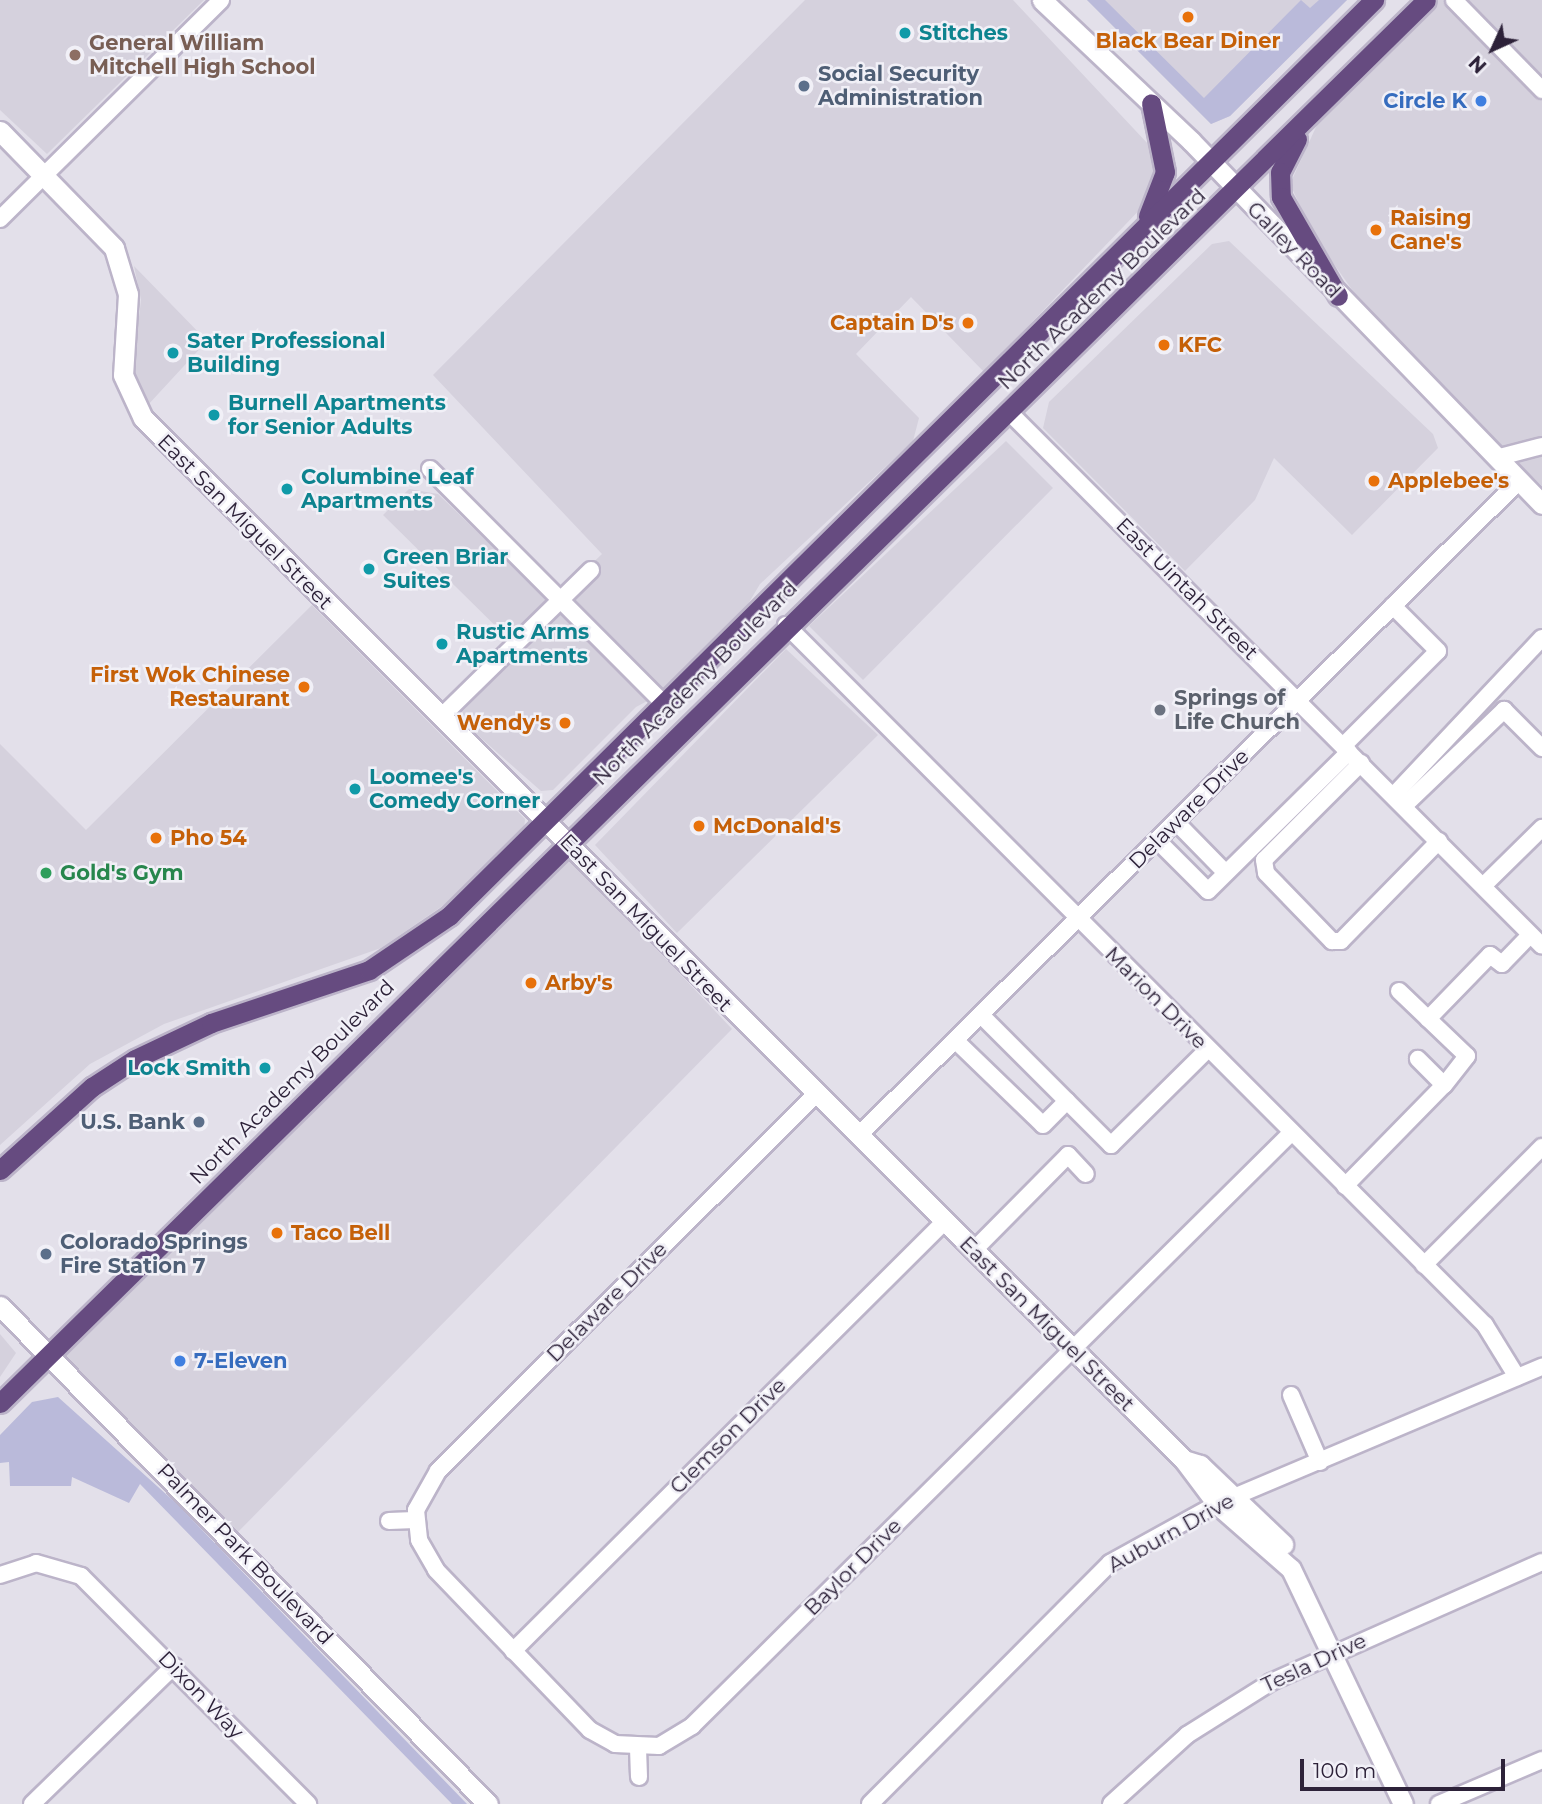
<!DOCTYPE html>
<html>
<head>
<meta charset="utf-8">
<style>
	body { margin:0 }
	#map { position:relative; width:1542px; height:1804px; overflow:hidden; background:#e3e0ea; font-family:Montserrat,sans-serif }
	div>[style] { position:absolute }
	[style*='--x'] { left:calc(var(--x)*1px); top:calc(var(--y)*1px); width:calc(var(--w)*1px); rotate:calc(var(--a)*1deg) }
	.built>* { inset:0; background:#d5d1dd }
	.green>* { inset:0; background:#babada }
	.roads { filter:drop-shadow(2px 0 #bcb4c9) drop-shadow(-2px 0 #bcb4c9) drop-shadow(0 2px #bcb4c9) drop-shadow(0 -2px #bcb4c9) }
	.minor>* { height:16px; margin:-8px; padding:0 8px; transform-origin:8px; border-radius:8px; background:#fff }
	.tertiary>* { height:19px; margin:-9.5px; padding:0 9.5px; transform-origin:9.5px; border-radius:9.5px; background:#fff }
	.secondary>* { height:19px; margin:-9.5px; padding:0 9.5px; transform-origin:9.5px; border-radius:9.5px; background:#fff }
	.trunk>* { height:19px; margin:-9.5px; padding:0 9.5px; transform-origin:9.5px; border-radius:9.5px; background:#664b80 }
	.dots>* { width:19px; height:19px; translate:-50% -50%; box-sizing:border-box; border:4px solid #f1f0f7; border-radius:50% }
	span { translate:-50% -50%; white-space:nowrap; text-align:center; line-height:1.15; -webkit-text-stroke:5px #f1f0f7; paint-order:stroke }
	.culture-label { font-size:21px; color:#0d838f; font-weight:700 }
	.left { translate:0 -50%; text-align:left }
	.right { translate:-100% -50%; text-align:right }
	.food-label { font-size:21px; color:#c56008; font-weight:700 }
	.education-label { font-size:21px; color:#785e54; font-weight:700 }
	.service-label { font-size:21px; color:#4e5e75; font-weight:700 }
	.shop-label { font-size:21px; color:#366cbe; font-weight:700 }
	.street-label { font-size:21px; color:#2d2239 }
	.worship-label { font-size:21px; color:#5b616d; font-weight:700 }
	.leisure-label { font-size:21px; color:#27864d; font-weight:700 }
	.north { position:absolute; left:1458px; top:14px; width:70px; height:70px; -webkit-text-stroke:5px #f1f0f7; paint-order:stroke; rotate:225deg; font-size:19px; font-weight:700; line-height:28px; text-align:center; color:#2d2239 }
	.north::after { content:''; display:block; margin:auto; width:24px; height:32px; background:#2d2239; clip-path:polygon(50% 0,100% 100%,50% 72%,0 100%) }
	.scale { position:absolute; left:1300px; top:1759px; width:205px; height:32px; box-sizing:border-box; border:4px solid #2d2239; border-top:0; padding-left:9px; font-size:21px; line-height:24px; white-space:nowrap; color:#2d2239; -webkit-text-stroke:5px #f1f0f7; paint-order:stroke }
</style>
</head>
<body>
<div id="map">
	<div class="built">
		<div style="clip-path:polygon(0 0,204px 0,47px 154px,0 110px)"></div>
		<div style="clip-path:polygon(805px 0,1013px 0,1149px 145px,1159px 167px,1148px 201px,984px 372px,911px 297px,856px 354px,919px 418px,913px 441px,760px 584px,745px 609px,668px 690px,636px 707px,553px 790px,541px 791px,457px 717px,521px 651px,383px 515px,409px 489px,438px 494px,551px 603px,602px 554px,433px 375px)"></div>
		<div style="clip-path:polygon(1087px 0,1347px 0,1230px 116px,1211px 124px)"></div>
		<div style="clip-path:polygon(1438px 0,1542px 0,1542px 486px,1375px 322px,1314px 236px,1290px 184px,1321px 116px)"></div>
		<div style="clip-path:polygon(1229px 241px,1433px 434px,1438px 448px,1352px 535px,1274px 458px,1255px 500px,1185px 571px,1043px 428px,1049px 402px,1212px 244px)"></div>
		<div style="clip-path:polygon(134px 266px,207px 341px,147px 406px,133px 368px,141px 300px)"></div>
		<div style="clip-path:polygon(1006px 441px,1053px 488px,863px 680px,809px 626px)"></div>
		<div style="clip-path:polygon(312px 605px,525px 819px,524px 830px,451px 900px,381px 948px,164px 1024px,90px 1064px,0 1145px,0 744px,86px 830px)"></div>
		<div style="clip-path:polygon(786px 649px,878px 735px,677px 933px,595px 845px)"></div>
		<div style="clip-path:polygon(568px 855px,732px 1029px,238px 1532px,61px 1354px)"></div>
		<div style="clip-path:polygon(0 1334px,16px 1353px,0 1377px)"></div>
	</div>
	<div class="green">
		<div style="clip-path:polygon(1087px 0,1105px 0,1204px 98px,1301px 0,1310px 8px,1319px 0,1347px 0,1230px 116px,1211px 124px)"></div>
		<div style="clip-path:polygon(58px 1397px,177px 1504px,467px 1804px,452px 1804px,140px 1484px,129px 1503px,72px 1477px,71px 1486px,10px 1486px,9px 1462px,0 1463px,0 1435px,32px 1402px)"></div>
	</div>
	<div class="roads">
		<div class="minor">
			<div style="--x:1454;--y:0;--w:126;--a:45.6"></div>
			<div style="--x:0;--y:219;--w:311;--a:-44.7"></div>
			<div style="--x:1009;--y:412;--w:754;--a:45.05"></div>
			<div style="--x:1496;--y:458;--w:48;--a:-14.6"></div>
			<div style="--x:430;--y:469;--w:332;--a:45.1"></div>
			<div style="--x:786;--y:625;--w:989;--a:45.04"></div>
			<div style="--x:1485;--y:1325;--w:61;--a:58.4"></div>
			<div style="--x:441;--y:717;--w:210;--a:-44.4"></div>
			<div style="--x:1343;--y:746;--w:134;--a:-45"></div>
			<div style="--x:1438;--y:651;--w:64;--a:-135"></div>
			<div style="--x:1361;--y:763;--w:137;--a:135"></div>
			<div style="--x:1264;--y:860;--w:13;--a:81"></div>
			<div style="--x:1266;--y:873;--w:95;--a:45.9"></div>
			<div style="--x:1332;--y:941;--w:9;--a:0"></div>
			<div style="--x:1341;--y:941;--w:140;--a:-45.6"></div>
			<div style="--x:1393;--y:796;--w:217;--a:-46.7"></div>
			<div style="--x:1404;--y:806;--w:139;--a:-43.8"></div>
			<div style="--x:1504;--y:710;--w:54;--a:45"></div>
			<div style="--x:1176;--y:822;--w:71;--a:45.6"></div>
			<div style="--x:1157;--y:840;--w:72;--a:45"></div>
			<div style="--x:1208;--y:891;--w:198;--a:-44.6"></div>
			<div style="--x:1483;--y:886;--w:83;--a:-44.5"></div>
			<div style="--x:1399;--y:991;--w:94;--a:43.7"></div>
			<div style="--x:1467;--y:1056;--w:37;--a:128"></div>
			<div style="--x:981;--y:1015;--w:184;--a:45"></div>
			<div style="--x:1111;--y:1145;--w:136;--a:-44.7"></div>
			<div style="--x:1428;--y:1019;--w:89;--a:-45.9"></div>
			<div style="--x:1490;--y:955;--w:15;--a:37"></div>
			<div style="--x:1502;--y:964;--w:40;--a:-46"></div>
			<div style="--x:955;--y:1040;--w:122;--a:44"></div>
			<div style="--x:1043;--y:1125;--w:34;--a:-45"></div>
			<div style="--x:816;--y:1094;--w:534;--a:135.08"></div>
			<div style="--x:438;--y:1471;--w:45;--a:119.4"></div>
			<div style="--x:416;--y:1510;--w:30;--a:84"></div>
			<div style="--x:419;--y:1540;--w:34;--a:60"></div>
			<div style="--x:436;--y:1570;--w:222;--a:46.1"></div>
			<div style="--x:590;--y:1730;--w:29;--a:29"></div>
			<div style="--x:615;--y:1744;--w:44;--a:2.6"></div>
			<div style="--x:659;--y:1746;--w:39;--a:-31"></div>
			<div style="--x:692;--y:1726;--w:843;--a:-44.71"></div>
			<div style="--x:858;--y:1136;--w:931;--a:-44.74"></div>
			<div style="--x:1345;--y:1186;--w:141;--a:-45.6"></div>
			<div style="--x:1444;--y:1085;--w:37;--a:-135"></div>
			<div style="--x:973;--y:1251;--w:135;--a:-45.3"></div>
			<div style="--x:1068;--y:1155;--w:26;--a:47"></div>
			<div style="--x:1424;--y:1265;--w:167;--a:-45"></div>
			<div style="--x:1291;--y:1395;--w:73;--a:66.6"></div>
			<div style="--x:389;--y:1521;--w:26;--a:-2"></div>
			<div style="--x:0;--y:1575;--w:38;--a:-18"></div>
			<div style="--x:36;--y:1563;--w:47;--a:16.1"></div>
			<div style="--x:81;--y:1576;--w:322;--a:45.1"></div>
			<div style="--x:513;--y:1651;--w:608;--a:-44.87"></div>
			<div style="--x:638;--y:1748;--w:29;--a:88"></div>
			<div style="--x:32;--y:1804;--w:198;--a:-44.2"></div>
			<div style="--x:870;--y:1804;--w:340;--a:-45.1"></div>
			<div style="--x:1110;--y:1563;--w:122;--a:-28.9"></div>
			<div style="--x:1217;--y:1504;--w:353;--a:-22.9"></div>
			<div style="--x:1111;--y:1804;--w:103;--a:-42.2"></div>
			<div style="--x:1187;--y:1735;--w:99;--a:-32.2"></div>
			<div style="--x:1271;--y:1682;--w:296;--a:-23.9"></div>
			<div style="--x:1439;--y:1804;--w:112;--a:-23.1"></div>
		</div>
		<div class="tertiary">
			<div style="--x:0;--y:131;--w:163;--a:45.7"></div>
			<div style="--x:114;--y:248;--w:48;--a:73.1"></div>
			<div style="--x:128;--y:294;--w:81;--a:93.5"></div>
			<div style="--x:123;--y:375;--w:47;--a:65.1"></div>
			<div style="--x:143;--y:418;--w:1473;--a:45.03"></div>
			<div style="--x:1184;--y:1460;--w:55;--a:53.1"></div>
			<div style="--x:1217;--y:1504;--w:98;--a:41.3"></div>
			<div style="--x:1291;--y:1569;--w:260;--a:64.5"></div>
			<div style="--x:1184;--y:1460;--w:17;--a:17"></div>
			<div style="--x:1200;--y:1465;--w:115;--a:43.6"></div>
		</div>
		<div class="secondary">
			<div style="--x:1042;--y:0;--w:205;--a:43.4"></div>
			<div style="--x:1191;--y:141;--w:505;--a:45.96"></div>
			<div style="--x:0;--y:1306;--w:697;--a:45.58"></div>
		</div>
		<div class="trunk">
			<div style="--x:1297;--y:139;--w:37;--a:117"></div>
			<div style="--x:1280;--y:172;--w:25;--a:88"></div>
			<div style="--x:1281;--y:197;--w:114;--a:60.1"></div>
			<div style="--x:1148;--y:216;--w:47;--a:-68.9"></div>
			<div style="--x:1165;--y:172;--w:70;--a:-101.5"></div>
			<div style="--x:0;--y:1170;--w:124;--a:-42.1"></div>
			<div style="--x:92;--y:1087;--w:51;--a:-33.1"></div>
			<div style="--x:135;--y:1059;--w:84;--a:-25.3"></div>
			<div style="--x:211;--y:1023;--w:167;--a:-18.5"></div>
			<div style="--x:369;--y:970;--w:97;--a:-34"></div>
			<div style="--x:449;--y:916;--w:1302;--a:-44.72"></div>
			<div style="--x:0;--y:1403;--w:2000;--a:-44.53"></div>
		</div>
	</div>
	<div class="dots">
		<div style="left:1188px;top:17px;background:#e8710a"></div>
		<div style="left:905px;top:33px;background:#0f9aa8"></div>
		<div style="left:75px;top:55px;background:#8d6e63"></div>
		<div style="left:804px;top:86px;background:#5c6f8a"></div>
		<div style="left:1481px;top:101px;background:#3f7fe0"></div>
		<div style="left:1376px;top:230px;background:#e8710a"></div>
		<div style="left:968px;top:323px;background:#e8710a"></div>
		<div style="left:1164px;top:345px;background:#e8710a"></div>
		<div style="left:173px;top:353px;background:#0f9aa8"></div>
		<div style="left:214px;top:415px;background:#0f9aa8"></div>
		<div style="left:1374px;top:481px;background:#e8710a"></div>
		<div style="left:287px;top:489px;background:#0f9aa8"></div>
		<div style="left:369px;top:569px;background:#0f9aa8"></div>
		<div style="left:442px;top:644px;background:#0f9aa8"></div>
		<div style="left:304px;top:687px;background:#e8710a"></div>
		<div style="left:1160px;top:710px;background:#6b7280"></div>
		<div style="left:565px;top:723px;background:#e8710a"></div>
		<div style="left:355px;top:789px;background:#0f9aa8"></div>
		<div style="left:699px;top:826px;background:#e8710a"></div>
		<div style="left:156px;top:838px;background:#e8710a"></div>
		<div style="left:46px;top:873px;background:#2e9e5b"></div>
		<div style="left:531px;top:983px;background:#e8710a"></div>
		<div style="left:265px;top:1068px;background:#0f9aa8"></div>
		<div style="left:199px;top:1122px;background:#5c6f8a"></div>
		<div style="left:277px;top:1233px;background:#e8710a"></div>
		<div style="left:46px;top:1254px;background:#5c6f8a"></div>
		<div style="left:180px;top:1361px;background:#3f7fe0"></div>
	</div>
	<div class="culture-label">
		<span class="left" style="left:919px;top:33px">Stitches</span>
		<span class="left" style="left:187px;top:353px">Sater Professional<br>Building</span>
		<span class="left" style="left:228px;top:415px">Burnell Apartments<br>for Senior Adults</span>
		<span class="left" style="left:301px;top:489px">Columbine Leaf<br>Apartments</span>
		<span class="left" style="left:383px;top:569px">Green Briar<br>Suites</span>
		<span class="left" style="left:456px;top:644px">Rustic Arms<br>Apartments</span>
		<span class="left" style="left:369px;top:789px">Loomee's<br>Comedy Corner</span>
		<span class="right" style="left:251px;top:1068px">Lock Smith</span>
	</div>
	<div class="food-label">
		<span style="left:1188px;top:41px">Black Bear Diner</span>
		<span class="left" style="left:1390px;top:230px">Raising<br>Cane's</span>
		<span class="right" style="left:954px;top:323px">Captain D's</span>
		<span class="left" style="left:1178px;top:345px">KFC</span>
		<span class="left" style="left:1388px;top:481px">Applebee's</span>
		<span class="right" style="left:290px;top:687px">First Wok Chinese<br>Restaurant</span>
		<span class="right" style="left:551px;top:723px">Wendy's</span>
		<span class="left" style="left:713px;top:826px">McDonald's</span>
		<span class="left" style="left:170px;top:838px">Pho 54</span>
		<span class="left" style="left:545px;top:983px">Arby's</span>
		<span class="left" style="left:291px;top:1233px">Taco Bell</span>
	</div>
	<div class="education-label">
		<span class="left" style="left:89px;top:55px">General William<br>Mitchell High School</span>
	</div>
	<div class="service-label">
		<span class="left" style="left:818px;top:86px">Social Security<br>Administration</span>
		<span class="right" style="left:185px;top:1122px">U.S. Bank</span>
		<span class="left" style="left:60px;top:1254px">Colorado Springs<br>Fire Station 7</span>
	</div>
	<div class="shop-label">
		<span class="right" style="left:1467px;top:101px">Circle K</span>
		<span class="left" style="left:194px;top:1361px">7-Eleven</span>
	</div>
	<div class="street-label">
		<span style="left:1294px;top:250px;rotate:46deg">Galley Road</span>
		<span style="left:1102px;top:289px;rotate:-44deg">North Academy Boulevard</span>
		<span style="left:245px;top:522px;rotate:45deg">East San Miguel Street</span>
		<span style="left:1187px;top:589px;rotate:45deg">East Uintah Street</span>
		<span style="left:695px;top:683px;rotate:-45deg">North Academy Boulevard</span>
		<span style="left:1189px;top:809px;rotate:-45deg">Delaware Drive</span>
		<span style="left:646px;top:923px;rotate:46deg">East San Miguel Street</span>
		<span style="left:1156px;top:998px;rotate:45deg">Marion Drive</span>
		<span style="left:292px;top:1082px;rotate:-45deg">North Academy Boulevard</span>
		<span style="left:607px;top:1302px;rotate:-45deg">Delaware Drive</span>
		<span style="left:1047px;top:1324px;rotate:45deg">East San Miguel Street</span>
		<span style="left:728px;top:1436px;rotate:-45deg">Clemson Drive</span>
		<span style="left:1171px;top:1533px;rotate:-29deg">Auburn Drive</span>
		<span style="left:245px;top:1554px;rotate:46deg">Palmer Park Boulevard</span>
		<span style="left:853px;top:1567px;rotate:-45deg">Baylor Drive</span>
		<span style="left:1314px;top:1663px;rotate:-25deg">Tesla Drive</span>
		<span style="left:201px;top:1695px;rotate:46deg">Dixon Way</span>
	</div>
	<div class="worship-label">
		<span class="left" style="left:1174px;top:710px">Springs of<br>Life Church</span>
	</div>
	<div class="leisure-label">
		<span class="left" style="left:60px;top:873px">Gold's Gym</span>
	</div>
	<div class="north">N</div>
	<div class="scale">100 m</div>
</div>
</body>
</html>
